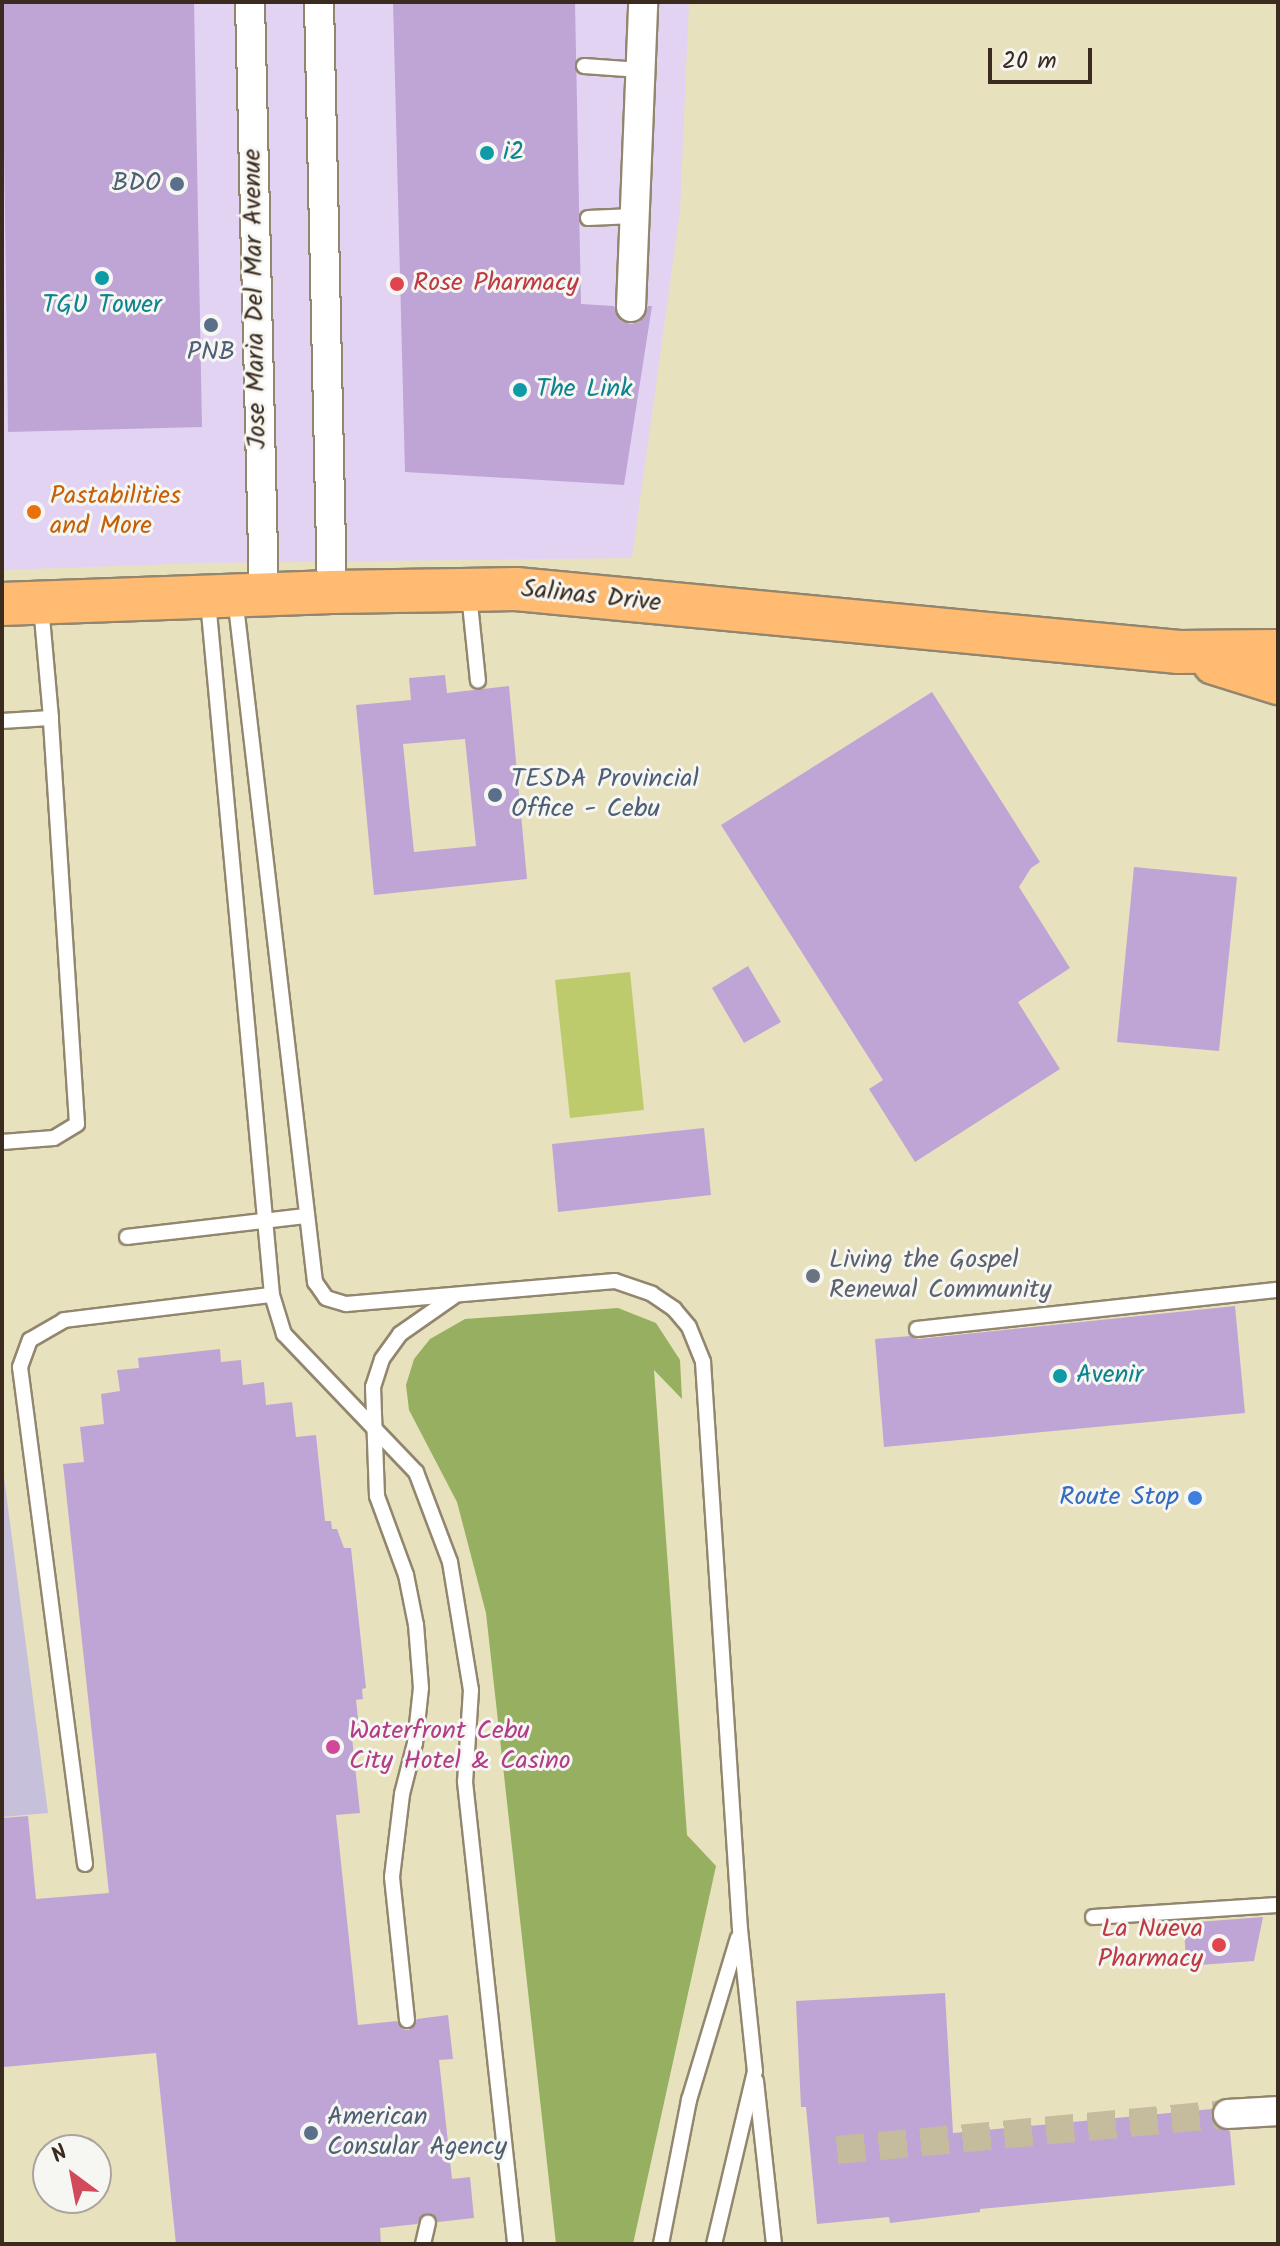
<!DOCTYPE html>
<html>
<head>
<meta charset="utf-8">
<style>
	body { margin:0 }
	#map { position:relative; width:1280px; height:2246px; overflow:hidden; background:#e8e1bd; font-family:Kalam,sans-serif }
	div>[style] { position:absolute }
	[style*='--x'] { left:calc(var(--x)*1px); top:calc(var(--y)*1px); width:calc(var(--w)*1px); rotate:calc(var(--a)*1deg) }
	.built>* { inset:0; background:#e3d3f2 }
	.industrial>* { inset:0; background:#c6c0da }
	.green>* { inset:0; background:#bdcb6d }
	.forest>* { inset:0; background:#96af60 }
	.building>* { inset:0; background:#bfa5d5 }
	.street-tunnel>* { height:28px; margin-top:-14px; transform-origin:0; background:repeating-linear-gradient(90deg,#c5bc9d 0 28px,transparent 0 42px) }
	.roads { filter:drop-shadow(2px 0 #92866e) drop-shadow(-2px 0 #92866e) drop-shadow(0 2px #92866e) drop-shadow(0 -2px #92866e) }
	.lane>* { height:14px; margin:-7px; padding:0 7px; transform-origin:7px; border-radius:7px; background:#fff }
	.street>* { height:28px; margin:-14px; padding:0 14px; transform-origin:14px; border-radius:14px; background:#fff }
	.primary>* { height:42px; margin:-21px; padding:0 21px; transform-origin:21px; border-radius:21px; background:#ffbb71 }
	.dots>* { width:22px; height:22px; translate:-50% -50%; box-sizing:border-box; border:4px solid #f6f6f2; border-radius:50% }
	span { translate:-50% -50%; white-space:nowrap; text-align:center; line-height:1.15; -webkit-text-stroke:6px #f6f6f2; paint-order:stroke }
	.culture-label { font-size:26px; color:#0d838f }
	.left { translate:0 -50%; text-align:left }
	.service-label { font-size:26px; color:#4e5e75 }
	.right { translate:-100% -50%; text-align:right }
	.health-label { font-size:26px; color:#be3a42 }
	.street-label { font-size:26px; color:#3b2a1e }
	.food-label { font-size:26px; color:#c56008 }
	.worship-label { font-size:26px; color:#5b616d }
	.shop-label { font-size:26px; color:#366cbe }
	.hotel-label { font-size:26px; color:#b23c85 }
	.frame { position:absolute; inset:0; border:4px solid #3b2a1e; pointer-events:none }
	.north { position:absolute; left:32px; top:2134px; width:80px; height:80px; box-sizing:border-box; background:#f6f6f2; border:2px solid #aba49d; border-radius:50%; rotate:328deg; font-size:22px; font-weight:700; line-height:32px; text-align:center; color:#3b2a1e }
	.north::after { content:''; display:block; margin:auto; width:28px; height:36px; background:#d1495b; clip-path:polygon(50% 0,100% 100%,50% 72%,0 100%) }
	.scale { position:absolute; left:988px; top:48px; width:104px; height:36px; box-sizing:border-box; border:4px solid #3b2a1e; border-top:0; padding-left:10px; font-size:24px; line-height:28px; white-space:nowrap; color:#3b2a1e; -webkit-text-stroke:6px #f6f6f2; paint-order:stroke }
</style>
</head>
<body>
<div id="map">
	<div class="built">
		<div style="clip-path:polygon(2px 2px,689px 2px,680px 211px,632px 558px,206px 563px,2px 570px)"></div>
	</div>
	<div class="industrial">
		<div style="clip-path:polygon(2px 1462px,48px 1813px,2px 1817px)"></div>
	</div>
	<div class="green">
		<div style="clip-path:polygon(630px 972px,644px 1110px,570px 1118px,555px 980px)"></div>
	</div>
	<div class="forest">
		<div style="clip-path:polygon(618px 1308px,656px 1323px,680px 1360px,682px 1399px,654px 1370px,687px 1835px,716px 1866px,633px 2244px,556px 2244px,486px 1613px,457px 1502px,409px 1410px,406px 1385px,414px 1359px,430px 1339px,465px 1319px)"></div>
	</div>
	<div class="building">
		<div style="clip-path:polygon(2px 2px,194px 2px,202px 427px,8px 432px)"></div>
		<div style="clip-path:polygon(393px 2px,575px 2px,581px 304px,614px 306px,621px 321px,631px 324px,640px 322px,648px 306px,652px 306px,624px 485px,405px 472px)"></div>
		<div style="clip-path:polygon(evenodd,445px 675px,447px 693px,509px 686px,527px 879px,374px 895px,356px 705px,411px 700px,409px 678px,445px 675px,465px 739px,476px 846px,414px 852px,403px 744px,465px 739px)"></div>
		<div style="clip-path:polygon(932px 692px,1040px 862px,1031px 868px,1019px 887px,1070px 968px,1018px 1002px,1060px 1069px,915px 1162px,869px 1089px,883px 1080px,721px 825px)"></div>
		<div style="clip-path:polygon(1134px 867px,1237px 877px,1219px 1051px,1117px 1042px)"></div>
		<div style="clip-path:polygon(748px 966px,781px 1022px,744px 1043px,712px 988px)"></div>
		<div style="clip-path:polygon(704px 1128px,711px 1195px,558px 1212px,552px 1144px)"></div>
		<div style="clip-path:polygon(1235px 1306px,1245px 1413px,884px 1447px,875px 1339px,910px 1336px,918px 1339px)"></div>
		<div style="clip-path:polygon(220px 1349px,221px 1362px,241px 1360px,243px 1385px,264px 1382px,266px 1405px,292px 1402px,296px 1437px,316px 1435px,325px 1521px,331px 1521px,332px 1529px,337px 1529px,344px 1548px,351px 1548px,366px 1688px,362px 1689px,363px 1699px,356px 1700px,359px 1727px,351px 1728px,360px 1813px,336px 1815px,358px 2025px,397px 2021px,402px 2029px,409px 2030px,417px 2019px,448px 2015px,453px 2059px,439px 2060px,452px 2179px,470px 2177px,474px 2218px,438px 2222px,434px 2215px,426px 2213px,417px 2224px,380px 2228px,381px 2244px,176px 2244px,156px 2053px,4px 2067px,2px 1818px,28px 1816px,36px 1899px,109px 1893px,63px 1464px,84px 1462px,80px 1427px,104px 1424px,101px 1394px,120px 1391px,117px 1370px,139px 1368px,138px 1358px)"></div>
		<div style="clip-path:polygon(1263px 1917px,1254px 1961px,1186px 1966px,1184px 1923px)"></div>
		<div style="clip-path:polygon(945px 1993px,953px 2133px,1212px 2109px,1214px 2124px,1230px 2131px,1235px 2185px,980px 2209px,980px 2212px,890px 2223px,889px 2217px,817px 2224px,806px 2107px,801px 2107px,796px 2001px)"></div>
	</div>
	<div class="street-tunnel">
		<div style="--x:837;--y:2150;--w:393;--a:-5.3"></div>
	</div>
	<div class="roads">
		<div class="lane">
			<div style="--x:584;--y:66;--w:56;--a:4.1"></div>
			<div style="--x:588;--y:218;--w:46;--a:-2.5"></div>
			<div style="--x:469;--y:594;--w:87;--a:84.1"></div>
			<div style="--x:235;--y:597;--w:690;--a:83.34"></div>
			<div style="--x:315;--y:1282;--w:19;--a:55"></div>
			<div style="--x:326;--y:1298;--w:21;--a:17"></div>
			<div style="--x:346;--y:1304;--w:270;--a:-4.9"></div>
			<div style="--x:615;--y:1281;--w:39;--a:19"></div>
			<div style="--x:652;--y:1294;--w:27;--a:34"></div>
			<div style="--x:674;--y:1309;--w:23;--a:50"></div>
			<div style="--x:689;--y:1327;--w:38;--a:68"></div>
			<div style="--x:703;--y:1362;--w:568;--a:86.27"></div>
			<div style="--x:740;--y:1929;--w:143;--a:84"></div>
			<div style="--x:755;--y:2071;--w:178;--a:103.3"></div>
			<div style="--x:208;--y:601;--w:697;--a:84.73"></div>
			<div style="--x:272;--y:1295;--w:41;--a:72.9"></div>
			<div style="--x:284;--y:1334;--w:191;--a:46.3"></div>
			<div style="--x:416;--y:1472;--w:96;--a:69.3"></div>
			<div style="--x:450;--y:1562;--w:130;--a:80.7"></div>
			<div style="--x:471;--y:1690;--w:92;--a:93.7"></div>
			<div style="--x:465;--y:1782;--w:465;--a:83.8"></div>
			<div style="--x:2;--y:721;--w:49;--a:-3.5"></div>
			<div style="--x:2;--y:1142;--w:52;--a:-4.4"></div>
			<div style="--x:54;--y:1138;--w:27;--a:-31"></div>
			<div style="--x:77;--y:1124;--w:407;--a:-93.7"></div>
			<div style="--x:51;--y:718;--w:111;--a:-95.1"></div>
			<div style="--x:127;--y:1237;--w:179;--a:-6.7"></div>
			<div style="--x:917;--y:1329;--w:363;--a:-6.2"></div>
			<div style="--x:85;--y:1864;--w:501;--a:-97.45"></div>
			<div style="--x:20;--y:1367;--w:29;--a:-70"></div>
			<div style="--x:30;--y:1340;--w:39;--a:-30"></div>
			<div style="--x:64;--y:1320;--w:209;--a:-6.9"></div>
			<div style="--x:1093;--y:1917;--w:185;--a:-3.7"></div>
			<div style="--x:407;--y:2020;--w:144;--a:-96"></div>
			<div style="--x:392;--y:1877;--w:84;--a:-83.1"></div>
			<div style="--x:402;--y:1794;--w:53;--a:-75.7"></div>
			<div style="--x:415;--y:1743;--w:55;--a:-83.8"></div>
			<div style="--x:421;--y:1688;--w:63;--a:-94.5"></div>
			<div style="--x:416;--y:1625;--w:51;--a:-101.3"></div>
			<div style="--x:406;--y:1575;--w:84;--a:-110.2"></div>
			<div style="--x:377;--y:1496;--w:109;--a:-92.1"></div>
			<div style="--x:373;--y:1387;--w:29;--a:-72"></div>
			<div style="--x:382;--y:1359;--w:31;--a:-54"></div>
			<div style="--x:400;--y:1334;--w:65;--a:-34.9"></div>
			<div style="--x:756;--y:2081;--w:164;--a:83.7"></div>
			<div style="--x:423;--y:2244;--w:22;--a:-77"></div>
			<div style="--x:661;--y:2244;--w:147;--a:-79"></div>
			<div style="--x:689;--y:2100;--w:169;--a:-73.2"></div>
		</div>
		<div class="street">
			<div style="--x:250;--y:2;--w:593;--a:88.65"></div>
			<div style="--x:319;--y:2;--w:590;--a:88.74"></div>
			<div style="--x:631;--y:307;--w:305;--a:-87.7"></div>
			<div style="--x:1228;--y:2114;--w:50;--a:-3.4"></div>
		</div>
		<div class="primary">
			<div style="--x:2;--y:604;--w:330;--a:-2.1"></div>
			<div style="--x:332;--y:592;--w:184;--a:-0.9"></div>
			<div style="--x:516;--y:589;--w:666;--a:5.43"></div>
			<div style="--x:1179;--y:652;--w:99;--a:-0.6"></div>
			<div style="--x:1214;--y:663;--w:67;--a:17.4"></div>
		</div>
	</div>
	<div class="dots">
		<div style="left:487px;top:153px;background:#0f9aa8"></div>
		<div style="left:177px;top:184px;background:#5c6f8a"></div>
		<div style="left:102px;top:278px;background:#0f9aa8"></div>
		<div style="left:397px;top:284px;background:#e0444e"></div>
		<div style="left:211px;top:325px;background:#5c6f8a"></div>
		<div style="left:520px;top:390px;background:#0f9aa8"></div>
		<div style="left:34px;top:512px;background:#e8710a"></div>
		<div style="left:495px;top:795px;background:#5c6f8a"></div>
		<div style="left:813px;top:1276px;background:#6b7280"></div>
		<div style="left:1060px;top:1376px;background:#0f9aa8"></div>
		<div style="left:1195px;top:1498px;background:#3f7fe0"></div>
		<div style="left:333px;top:1747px;background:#d1479c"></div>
		<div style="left:1219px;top:1945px;background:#e0444e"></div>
		<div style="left:311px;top:2133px;background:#5c6f8a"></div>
	</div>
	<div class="culture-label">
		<span class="left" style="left:503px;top:153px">i2</span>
		<span style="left:102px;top:306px">TGU Tower</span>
		<span class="left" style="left:536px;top:390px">The Link</span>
		<span class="left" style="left:1076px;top:1376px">Avenir</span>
	</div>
	<div class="service-label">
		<span class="right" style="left:161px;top:184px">BDO</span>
		<span style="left:211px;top:353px">PNB</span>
		<span class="left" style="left:511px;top:795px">TESDA Provincial<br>Office - Cebu</span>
		<span class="left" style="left:327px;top:2133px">American<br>Consular Agency</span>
	</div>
	<div class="health-label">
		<span class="left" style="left:413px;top:284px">Rose Pharmacy</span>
		<span class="right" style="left:1203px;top:1945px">La Nueva<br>Pharmacy</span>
	</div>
	<div class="street-label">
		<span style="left:256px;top:299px;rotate:-91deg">Jose Maria Del Mar Avenue</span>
		<span style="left:591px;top:597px;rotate:6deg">Salinas Drive</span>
	</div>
	<div class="food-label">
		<span class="left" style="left:50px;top:512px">Pastabilities<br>and More</span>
	</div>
	<div class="worship-label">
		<span class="left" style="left:829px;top:1276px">Living the Gospel<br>Renewal Community</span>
	</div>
	<div class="shop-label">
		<span class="right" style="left:1179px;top:1498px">Route Stop</span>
	</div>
	<div class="hotel-label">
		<span class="left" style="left:349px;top:1747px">Waterfront Cebu<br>City Hotel &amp; Casino</span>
	</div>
	<div class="frame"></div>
	<div class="north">N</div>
	<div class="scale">20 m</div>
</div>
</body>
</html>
